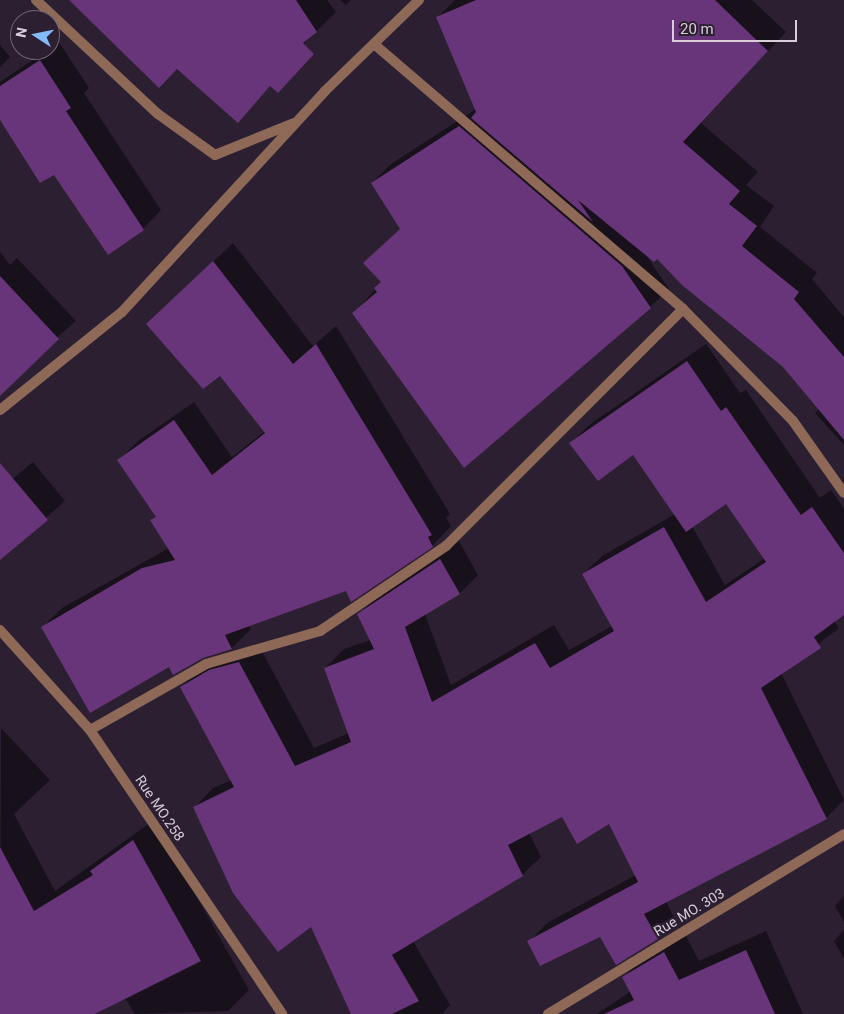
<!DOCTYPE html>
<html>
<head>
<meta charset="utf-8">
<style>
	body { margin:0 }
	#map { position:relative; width:844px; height:1014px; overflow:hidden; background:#2d1f32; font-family:Roboto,sans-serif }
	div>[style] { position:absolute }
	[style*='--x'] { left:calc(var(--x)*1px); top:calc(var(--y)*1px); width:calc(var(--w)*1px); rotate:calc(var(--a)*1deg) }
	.shadow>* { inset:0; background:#0007 }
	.building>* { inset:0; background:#68357a }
	.minor>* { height:10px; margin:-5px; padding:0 5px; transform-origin:5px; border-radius:5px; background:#8f6958 }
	span { translate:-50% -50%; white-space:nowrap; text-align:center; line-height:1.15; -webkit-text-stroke:4.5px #2d1f32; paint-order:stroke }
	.street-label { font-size:14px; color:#d7ceda }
	.north { position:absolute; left:10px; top:10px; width:50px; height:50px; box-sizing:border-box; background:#2d1f32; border:1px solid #716575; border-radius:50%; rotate:281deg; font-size:14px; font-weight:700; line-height:20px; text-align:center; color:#d7ceda }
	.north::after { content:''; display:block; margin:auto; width:18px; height:22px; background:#84bcfb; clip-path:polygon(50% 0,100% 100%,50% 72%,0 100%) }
	.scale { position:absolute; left:672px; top:20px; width:125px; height:22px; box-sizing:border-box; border:2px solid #d7ceda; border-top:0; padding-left:6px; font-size:15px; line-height:18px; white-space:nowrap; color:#d7ceda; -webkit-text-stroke:4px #2d1f32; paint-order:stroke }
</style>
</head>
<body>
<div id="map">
	<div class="shadow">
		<div style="clip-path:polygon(71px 0,327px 0,336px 12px,279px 68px,283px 72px,238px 121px,177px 67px)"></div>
		<div style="clip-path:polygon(340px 0,351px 0,346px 5px)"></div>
		<div style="clip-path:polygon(455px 0,752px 0,786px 32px,701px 123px,758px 172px,746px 185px,774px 206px,760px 227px,817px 273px,812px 279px,844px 317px,844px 445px,815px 413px,819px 409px,784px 366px,657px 257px,646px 255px,669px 289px,650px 307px,354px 313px,382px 282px,364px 263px,401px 228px,372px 183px,391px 164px,476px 109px,438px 17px)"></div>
		<div style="clip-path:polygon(59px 42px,89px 88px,84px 93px,161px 210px,143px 229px,0 118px,0 82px)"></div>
		<div style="clip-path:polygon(0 45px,10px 57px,0 67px)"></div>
		<div style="clip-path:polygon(233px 243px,313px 346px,336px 326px,450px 514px,446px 518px,451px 526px,432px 546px,347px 590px,249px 625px,251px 629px,232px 648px,169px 665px,43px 627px,62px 608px,169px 548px,152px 520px,157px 516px,119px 460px,138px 441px,194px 402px,232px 457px,265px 431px,220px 374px,148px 324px)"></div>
		<div style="clip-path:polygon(0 252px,10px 265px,17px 258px,76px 321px,0 386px)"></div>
		<div style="clip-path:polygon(evenodd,706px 344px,740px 393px,746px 390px,820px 498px,831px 490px,844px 509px,844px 614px,834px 621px,839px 628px,781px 673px,844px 800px,826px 818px,666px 901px,675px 920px,657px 938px,601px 935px,529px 942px,547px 923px,636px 875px,610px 823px,562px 815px,529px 833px,541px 857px,522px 875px,413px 941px,450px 1005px,442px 1014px,355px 1014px,311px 925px,195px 807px,213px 788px,232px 780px,181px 687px,200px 668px,229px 652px,258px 644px,314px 748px,349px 733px,325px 668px,344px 649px,371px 640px,359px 615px,377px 596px,459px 541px,478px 575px,460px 593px,425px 614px,451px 685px,554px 625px,569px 650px,612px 626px,583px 574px,602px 556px,675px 514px,633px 453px,571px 443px,589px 425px,706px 344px,726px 503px,765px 558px,725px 585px,692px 526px,726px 503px)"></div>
		<div style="clip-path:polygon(33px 462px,65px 501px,0 558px,0 489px)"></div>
		<div style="clip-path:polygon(1px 728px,50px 780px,14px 814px,55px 891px,154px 820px,249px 990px,228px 1011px,135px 1014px,125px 998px,96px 1014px,0 1014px)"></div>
		<div style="clip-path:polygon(844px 896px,844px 922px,835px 906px)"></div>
		<div style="clip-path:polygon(844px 930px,844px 959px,834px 941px)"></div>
		<div style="clip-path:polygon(766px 931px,803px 1014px,597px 1014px,631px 991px,624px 977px,644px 957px,684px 932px,699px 961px)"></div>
	</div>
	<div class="building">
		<div style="clip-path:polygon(69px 0,296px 0,317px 32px,303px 43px,314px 54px,278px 93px,270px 86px,238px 123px,177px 69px,159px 88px)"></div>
		<div style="clip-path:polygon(476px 0,715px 0,768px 51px,683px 142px,740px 191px,729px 204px,757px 226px,742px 246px,799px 292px,794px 299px,844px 357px,844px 440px,783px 367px,682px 285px,657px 259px,654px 262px,578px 200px,593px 222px,471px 118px,476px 112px,436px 17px)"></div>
		<div style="clip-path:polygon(40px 60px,71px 108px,66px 111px,144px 230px,108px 255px,54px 175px,40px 183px,0 120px,0 86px)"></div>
		<div style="clip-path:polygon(459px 126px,622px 266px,651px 308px,464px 468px,352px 313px,377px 292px,374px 288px,381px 282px,363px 263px,400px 229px,371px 183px)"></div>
		<div style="clip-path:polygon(213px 261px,293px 364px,316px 344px,432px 535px,428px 537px,433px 547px,351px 602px,346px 591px,225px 635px,232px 649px,203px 658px,173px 675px,169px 667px,90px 713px,41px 627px,142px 568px,175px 560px,150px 520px,156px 517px,117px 460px,174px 420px,212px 475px,265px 433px,220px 376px,203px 389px,146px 324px)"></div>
		<div style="clip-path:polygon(0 276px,59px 339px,0 396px)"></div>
		<div style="clip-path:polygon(687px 361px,721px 411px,726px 407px,801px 515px,812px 507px,844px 553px,844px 615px,814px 637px,821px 648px,761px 688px,827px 819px,644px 914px,658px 939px,616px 965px,600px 937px,540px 966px,527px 941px,638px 882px,609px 824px,577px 844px,562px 817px,508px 845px,523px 876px,392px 955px,419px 1001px,392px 1014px,351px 1014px,311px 927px,278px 952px,233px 893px,193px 807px,234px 787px,180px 687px,209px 670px,239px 662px,295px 766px,351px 742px,324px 668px,374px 649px,357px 614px,440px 559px,460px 594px,405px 627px,432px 702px,535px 643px,550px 668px,614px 631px,582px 574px,664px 527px,706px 602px,766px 562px,726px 504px,686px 532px,633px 455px,598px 481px,569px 443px)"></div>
		<div style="clip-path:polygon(0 463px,48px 520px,0 560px)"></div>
		<div style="clip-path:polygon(133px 840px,201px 961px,95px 1014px,0 1014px,0 847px,34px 911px,93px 875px,90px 871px)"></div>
		<div style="clip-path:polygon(746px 950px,775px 1014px,604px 1014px,634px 1000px,622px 977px,664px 952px,679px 980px)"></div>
	</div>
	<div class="minor">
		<div style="--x:36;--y:0;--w:167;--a:43.1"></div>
		<div style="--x:158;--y:114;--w:70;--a:35.7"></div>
		<div style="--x:215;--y:155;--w:85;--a:-22.1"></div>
		<div style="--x:374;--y:44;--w:407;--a:40.6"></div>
		<div style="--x:683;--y:309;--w:157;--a:45.5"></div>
		<div style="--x:793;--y:421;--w:88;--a:54.7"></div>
		<div style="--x:0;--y:410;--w:156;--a:-38.8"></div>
		<div style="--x:122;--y:312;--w:300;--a:-47.4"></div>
		<div style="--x:325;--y:91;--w:131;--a:-44.1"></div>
		<div style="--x:0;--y:630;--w:135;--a:48"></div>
		<div style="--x:90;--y:730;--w:343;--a:55.9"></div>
		<div style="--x:90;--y:730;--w:133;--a:-29.6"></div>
		<div style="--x:206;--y:664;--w:119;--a:-16.1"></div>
		<div style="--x:320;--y:631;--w:152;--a:-34"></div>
		<div style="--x:446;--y:546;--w:335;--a:-45"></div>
		<div style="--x:548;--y:1014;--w:346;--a:-31.3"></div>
	</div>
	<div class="street-label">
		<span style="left:160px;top:808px;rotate:56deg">Rue MO.258</span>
		<span style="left:689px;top:912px;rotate:-31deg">Rue MO. 303</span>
	</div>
	<div class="north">N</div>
	<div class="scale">20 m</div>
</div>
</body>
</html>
